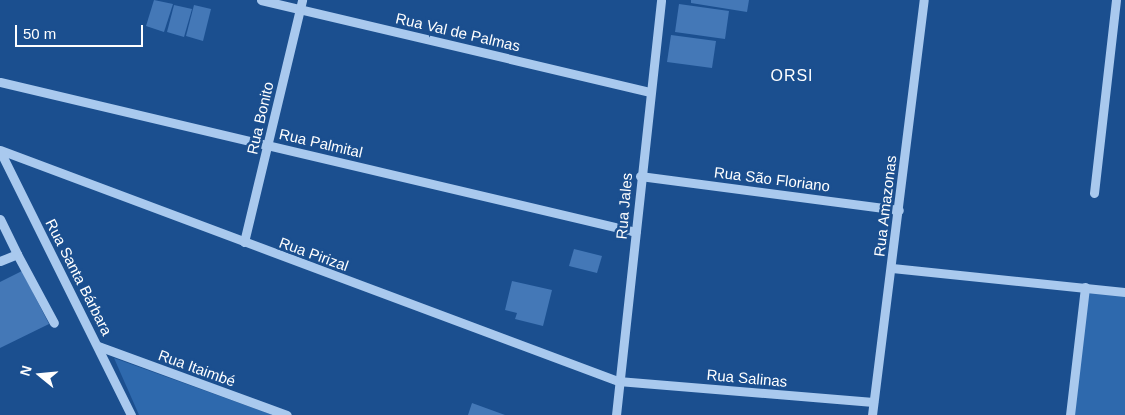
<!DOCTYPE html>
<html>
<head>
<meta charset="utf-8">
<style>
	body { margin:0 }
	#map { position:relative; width:1125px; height:415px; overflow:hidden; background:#1b4f8f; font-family:Arial,sans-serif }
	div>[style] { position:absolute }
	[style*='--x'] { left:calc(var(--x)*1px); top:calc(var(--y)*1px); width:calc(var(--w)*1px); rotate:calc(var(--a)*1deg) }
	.green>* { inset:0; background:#2e69ad }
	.building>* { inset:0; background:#4478b7 }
	.minor>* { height:9px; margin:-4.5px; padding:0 4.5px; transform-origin:4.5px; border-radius:4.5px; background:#a9c9ee }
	span { translate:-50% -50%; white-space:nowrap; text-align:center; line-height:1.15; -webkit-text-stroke:5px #1b4f8f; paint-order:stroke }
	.street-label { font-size:15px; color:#fff }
	.neighbourhood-label { font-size:16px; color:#fff; letter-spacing:1px }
	.north { position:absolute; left:15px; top:350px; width:50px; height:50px; -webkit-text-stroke:4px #1b4f8f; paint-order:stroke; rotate:287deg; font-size:14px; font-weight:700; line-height:20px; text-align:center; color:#fff }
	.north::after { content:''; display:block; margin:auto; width:18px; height:22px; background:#fff; clip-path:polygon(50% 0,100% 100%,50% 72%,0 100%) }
	.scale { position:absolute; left:15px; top:25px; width:128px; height:22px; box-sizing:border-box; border:2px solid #fff; border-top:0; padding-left:6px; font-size:15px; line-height:18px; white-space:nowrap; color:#fff; -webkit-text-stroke:4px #1b4f8f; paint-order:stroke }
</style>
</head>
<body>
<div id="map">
	<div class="green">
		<div style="clip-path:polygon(1085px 287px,1125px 292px,1125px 415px,1070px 415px)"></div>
		<div style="clip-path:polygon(114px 358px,273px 415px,139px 415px)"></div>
	</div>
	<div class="building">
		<div style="clip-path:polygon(154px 0,173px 4px,164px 32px,146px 26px)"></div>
		<div style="clip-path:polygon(691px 0,749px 0,747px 12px,691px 3px)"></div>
		<div style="clip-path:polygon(679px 4px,729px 11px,725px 39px,675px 32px)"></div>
		<div style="clip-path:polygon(174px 5px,192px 9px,184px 37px,167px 32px)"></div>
		<div style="clip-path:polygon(194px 5px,211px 9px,203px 41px,186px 36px)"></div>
		<div style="clip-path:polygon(671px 35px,716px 41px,712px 68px,667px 62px)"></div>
		<div style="clip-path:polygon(574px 249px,602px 256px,597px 273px,569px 266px)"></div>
		<div style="clip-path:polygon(22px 271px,49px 324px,0 348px,0 282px)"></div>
		<div style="clip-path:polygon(512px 281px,552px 290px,543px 326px,515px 319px,517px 313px,505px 310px)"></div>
		<div style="clip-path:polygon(472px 403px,505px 415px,468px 415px)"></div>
	</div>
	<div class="minor">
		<div style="--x:261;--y:0;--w:399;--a:13.3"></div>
		<div style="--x:0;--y:82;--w:653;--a:13.27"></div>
		<div style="--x:0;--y:150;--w:660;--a:20.5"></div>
		<div style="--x:618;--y:381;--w:256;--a:4.7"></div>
		<div style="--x:0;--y:151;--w:295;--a:63.6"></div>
		<div style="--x:640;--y:176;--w:261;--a:7.5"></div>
		<div style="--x:1094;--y:193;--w:194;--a:-83.5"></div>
		<div style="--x:0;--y:219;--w:39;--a:64"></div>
		<div style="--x:244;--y:242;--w:249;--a:-76.5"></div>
		<div style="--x:0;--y:261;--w:18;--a:-22"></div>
		<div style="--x:17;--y:254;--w:78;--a:61.8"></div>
		<div style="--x:892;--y:268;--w:234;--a:5.9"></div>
		<div style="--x:98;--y:346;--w:201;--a:20.1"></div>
		<div style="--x:616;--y:415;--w:417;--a:-83.8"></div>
		<div style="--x:872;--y:415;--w:418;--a:-82.9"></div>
		<div style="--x:1070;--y:415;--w:129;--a:-83.3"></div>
	</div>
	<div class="street-label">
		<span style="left:458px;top:32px;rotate:13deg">Rua Val de Palmas</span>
		<span style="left:260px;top:118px;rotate:-77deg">Rua Bonito</span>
		<span style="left:321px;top:143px;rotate:13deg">Rua Palmital</span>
		<span style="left:772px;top:179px;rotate:7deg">Rua São Floriano</span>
		<span style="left:624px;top:206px;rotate:-85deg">Rua Jales</span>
		<span style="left:885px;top:206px;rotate:-83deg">Rua Amazonas</span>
		<span style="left:314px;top:254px;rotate:20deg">Rua Pirizal</span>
		<span style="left:79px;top:277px;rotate:63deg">Rua Santa Bárbara</span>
		<span style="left:197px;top:368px;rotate:20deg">Rua Itaimbé</span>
		<span style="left:747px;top:378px;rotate:5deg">Rua Salinas</span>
	</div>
	<div class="neighbourhood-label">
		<span style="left:792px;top:76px">ORSI</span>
	</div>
	<div class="north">N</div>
	<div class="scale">50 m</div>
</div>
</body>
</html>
